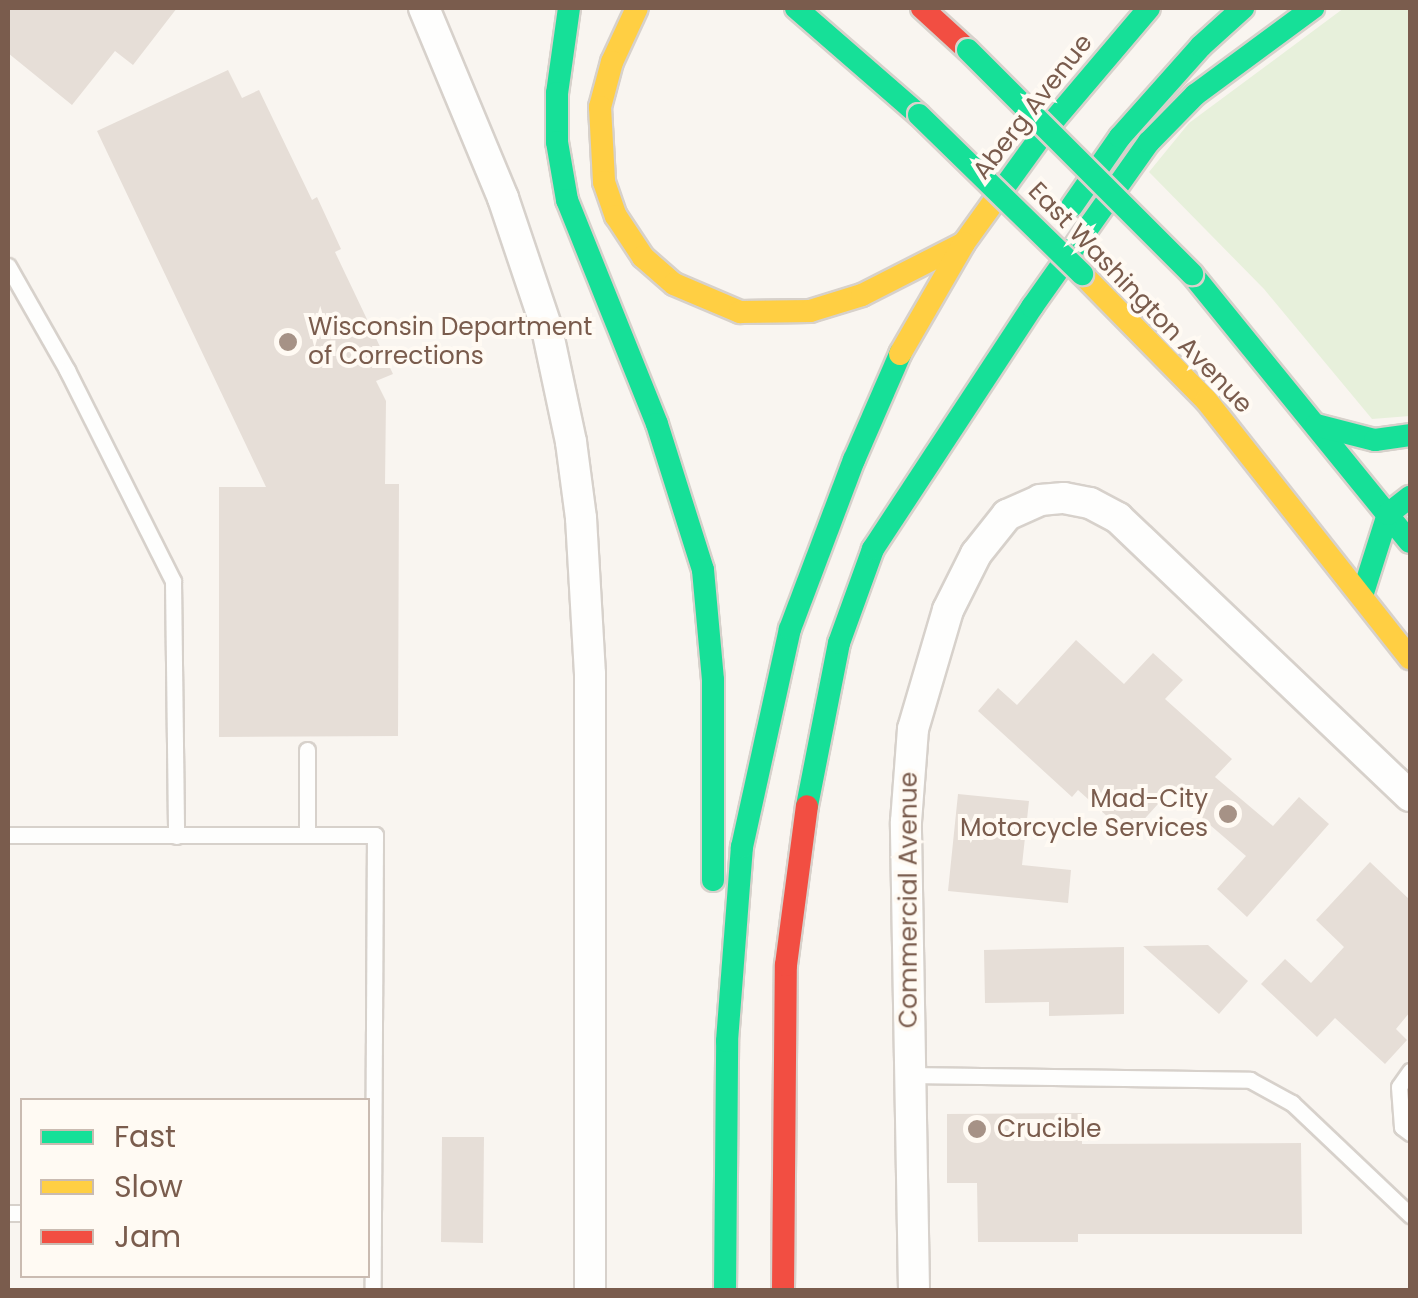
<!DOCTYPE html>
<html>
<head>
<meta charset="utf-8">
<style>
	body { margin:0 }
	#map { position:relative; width:1418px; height:1298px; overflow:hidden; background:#f9f5f0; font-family:Poppins,sans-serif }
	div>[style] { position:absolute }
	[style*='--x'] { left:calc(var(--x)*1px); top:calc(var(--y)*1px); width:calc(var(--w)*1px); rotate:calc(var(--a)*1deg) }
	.green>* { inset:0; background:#e7f0db }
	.building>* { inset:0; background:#e6ded7 }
	.roads { filter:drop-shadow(2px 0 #d7d1cb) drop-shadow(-2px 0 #d7d1cb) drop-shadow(0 2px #d7d1cb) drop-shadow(0 -2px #d7d1cb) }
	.lane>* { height:15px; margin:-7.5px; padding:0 7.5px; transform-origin:7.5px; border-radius:7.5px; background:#fefefd }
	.street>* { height:30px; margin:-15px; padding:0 15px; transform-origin:15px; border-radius:15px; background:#fefefd }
	.fast>* { height:22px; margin:-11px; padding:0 11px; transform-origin:11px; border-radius:11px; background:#16e098 }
	.slow>* { height:22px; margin:-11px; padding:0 11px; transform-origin:11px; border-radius:11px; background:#ffcf43 }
	.jam>* { height:22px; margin:-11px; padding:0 11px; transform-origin:11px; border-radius:11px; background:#f24e42 }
	.bridges { filter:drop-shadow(2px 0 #dad1cc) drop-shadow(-2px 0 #dad1cc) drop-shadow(0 2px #dad1cc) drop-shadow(0 -2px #dad1cc) }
	.fast-bridge>* { height:22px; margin:-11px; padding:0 11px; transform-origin:11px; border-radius:11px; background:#16e098 }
	.dots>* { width:28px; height:28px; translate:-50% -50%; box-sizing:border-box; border:5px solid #fffaf3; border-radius:50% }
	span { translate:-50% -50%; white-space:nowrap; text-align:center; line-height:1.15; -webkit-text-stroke:8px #fffaf3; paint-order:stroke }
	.street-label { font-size:25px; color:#7a5c4d }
	.poi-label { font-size:25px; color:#7a5c4d }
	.left { translate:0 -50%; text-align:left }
	.right { translate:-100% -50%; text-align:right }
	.frame { position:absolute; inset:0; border:10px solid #7a5c4d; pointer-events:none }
	.legend { position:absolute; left:20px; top:1098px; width:350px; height:180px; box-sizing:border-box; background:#fffaf3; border:2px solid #cabbb1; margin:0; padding:12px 18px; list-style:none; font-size:30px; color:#7a5c4d }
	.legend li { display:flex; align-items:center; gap:20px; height:50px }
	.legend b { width:50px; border:2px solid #cabbb1 }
</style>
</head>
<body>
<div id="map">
	<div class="green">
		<div style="clip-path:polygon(1344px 8px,1410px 8px,1410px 416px,1372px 419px,1264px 289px,1149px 172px,1189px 123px)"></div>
	</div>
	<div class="building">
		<div style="clip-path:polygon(8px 8px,177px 8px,133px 65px,115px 51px,72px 105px,8px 53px)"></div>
		<div style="clip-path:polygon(228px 70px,242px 98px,259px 90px,312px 200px,317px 197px,341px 249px,335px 252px,393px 374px,376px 381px,386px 401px,385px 484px,399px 484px,398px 736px,219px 737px,219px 487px,266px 487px,97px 131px)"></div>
		<div style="clip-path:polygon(1076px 640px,1124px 684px,1153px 653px,1183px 680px,1165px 699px,1232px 759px,1215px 777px,1273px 826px,1299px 797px,1329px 824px,1247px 917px,1217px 889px,1246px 856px,1181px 800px,1178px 803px,1168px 793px,1129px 836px,1078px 790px,1072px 797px,978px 711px,998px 688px,1017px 705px)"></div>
		<div style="clip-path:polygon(958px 794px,1029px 801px,1022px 865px,1071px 870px,1068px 903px,948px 891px)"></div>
		<div style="clip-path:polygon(1370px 862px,1410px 900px,1410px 1012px,1396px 1029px,1407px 1040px,1385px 1064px,1335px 1018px,1317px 1037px,1261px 984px,1285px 959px,1311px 983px,1344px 947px,1316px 920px)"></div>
		<div style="clip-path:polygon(1208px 945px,1248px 981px,1219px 1014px,1143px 946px)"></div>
		<div style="clip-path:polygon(1124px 947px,1124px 1014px,1049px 1016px,1049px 1002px,985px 1003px,984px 950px)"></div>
		<div style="clip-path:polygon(1082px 1113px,1082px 1144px,1301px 1143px,1302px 1234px,1078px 1234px,1078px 1242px,978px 1242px,977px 1183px,947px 1183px,947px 1114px)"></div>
		<div style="clip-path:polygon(442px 1137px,484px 1137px,483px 1243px,441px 1242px)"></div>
	</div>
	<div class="roads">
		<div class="lane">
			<div style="--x:8;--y:266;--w:120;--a:60.4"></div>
			<div style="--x:67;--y:370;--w:236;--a:63.3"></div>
			<div style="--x:173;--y:581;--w:255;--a:89.3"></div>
			<div style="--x:307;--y:750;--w:85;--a:90"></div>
			<div style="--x:8;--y:835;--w:367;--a:0"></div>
			<div style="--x:375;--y:835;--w:455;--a:90.3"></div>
			<div style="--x:1410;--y:1071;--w:19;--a:125"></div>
			<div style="--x:1399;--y:1087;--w:40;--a:85.7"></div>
			<div style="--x:1402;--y:1127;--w:10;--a:37"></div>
			<div style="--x:909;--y:1075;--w:341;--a:0.8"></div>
			<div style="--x:1250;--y:1080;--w:48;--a:28.7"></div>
			<div style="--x:1292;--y:1103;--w:163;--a:43.5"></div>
			<div style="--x:8;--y:1213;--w:14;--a:0"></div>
		</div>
		<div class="street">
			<div style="--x:424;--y:8;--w:206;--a:67.4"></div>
			<div style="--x:503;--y:198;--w:138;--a:71.4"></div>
			<div style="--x:547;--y:329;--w:116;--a:78"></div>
			<div style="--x:571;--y:442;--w:77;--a:82.5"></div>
			<div style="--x:581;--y:518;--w:156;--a:86.7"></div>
			<div style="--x:590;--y:674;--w:616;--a:90"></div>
			<div style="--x:914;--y:1290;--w:468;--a:-91"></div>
			<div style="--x:906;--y:822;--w:93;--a:-85.7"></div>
			<div style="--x:913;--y:729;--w:124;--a:-73.6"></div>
			<div style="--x:948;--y:610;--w:63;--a:-63.4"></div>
			<div style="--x:976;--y:554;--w:50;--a:-51.5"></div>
			<div style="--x:1007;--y:515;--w:36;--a:-24"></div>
			<div style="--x:1040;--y:500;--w:24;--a:-5"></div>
			<div style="--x:1064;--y:498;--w:26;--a:11"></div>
			<div style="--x:1090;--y:503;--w:32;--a:28"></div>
			<div style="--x:1118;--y:518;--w:403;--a:43.6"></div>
		</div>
		<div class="fast">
			<div style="--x:569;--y:8;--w:86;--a:98"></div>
			<div style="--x:557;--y:93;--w:49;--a:90"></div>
			<div style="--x:557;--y:142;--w:59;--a:80.2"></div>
			<div style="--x:567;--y:200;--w:241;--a:68.1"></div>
			<div style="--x:657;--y:424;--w:153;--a:72.5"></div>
			<div style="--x:703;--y:570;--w:110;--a:84.8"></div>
			<div style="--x:713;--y:680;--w:200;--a:90"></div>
			<div style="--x:796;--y:8;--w:163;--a:41"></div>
			<div style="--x:995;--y:200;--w:84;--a:-54.2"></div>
			<div style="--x:1044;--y:132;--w:162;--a:-49.7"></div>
			<div style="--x:1072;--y:206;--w:84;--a:-55.2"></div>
			<div style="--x:1120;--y:137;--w:122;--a:-48.3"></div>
			<div style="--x:1201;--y:46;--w:57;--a:-42.1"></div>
			<div style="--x:1192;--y:274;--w:345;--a:50.9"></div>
			<div style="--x:1316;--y:425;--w:61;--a:14.3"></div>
			<div style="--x:1375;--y:440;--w:35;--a:-8"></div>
			<div style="--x:1362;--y:596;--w:86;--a:-72.4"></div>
			<div style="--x:1388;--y:514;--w:28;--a:-38"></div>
			<div style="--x:807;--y:806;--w:166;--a:-78.9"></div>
			<div style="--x:839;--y:643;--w:100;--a:-70.1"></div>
			<div style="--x:873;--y:549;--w:290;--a:-56.7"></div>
			<div style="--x:1032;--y:307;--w:202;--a:-54.7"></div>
			<div style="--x:1149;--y:142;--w:66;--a:-45.6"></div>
			<div style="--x:1195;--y:95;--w:147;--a:-36.4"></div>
			<div style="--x:725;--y:1290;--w:249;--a:-89.5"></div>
			<div style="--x:727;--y:1041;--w:195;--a:-85.6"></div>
			<div style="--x:742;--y:847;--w:223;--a:-77.6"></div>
			<div style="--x:790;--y:629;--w:181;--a:-69.3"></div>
			<div style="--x:854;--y:460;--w:116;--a:-66.5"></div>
		</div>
		<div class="slow">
			<div style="--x:637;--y:8;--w:60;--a:114.8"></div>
			<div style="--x:612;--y:62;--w:47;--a:104.9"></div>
			<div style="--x:600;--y:107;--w:75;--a:86.9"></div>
			<div style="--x:604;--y:182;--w:36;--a:71"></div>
			<div style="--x:616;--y:216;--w:49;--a:56.6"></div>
			<div style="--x:643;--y:257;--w:41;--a:41.1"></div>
			<div style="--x:674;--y:284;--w:72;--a:23"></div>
			<div style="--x:740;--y:312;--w:70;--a:-0.8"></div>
			<div style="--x:810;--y:311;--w:54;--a:-17.1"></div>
			<div style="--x:862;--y:295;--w:114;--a:-27"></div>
			<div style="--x:964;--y:243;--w:53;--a:-54.2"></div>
			<div style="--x:1082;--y:274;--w:177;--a:45.5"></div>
			<div style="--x:1206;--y:400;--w:329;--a:51.7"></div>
			<div style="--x:900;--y:354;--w:128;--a:-60"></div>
		</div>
		<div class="jam">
			<div style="--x:922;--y:8;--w:62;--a:42.4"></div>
			<div style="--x:783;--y:1290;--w:325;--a:-89.5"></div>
			<div style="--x:786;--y:965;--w:160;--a:-82.5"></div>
		</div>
	</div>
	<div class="bridges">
		<div class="fast-bridge">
			<div style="--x:968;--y:50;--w:317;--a:45"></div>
			<div style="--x:919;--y:115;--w:228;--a:44.3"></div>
		</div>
	</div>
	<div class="dots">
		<div style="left:288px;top:342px;background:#a69286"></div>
		<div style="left:1228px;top:814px;background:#a69286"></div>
		<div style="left:977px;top:1129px;background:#a69286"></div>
	</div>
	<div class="street-label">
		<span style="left:1033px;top:107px;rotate:-52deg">Aberg Avenue</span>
		<span style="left:1140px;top:298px;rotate:46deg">East Washington Avenue</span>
		<span style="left:909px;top:900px;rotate:-90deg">Commercial Avenue</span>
	</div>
	<div class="poi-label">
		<span class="left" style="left:308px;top:342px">Wisconsin Department<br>of Corrections</span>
		<span class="right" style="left:1208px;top:814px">Mad-City<br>Motorcycle Services</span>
		<span class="left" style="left:997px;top:1129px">Crucible</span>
	</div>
	<div class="frame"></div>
	<ul class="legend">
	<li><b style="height:12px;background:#16e098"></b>Fast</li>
	<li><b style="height:12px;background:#ffcf43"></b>Slow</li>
	<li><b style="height:12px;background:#f24e42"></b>Jam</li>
	</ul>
</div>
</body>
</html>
